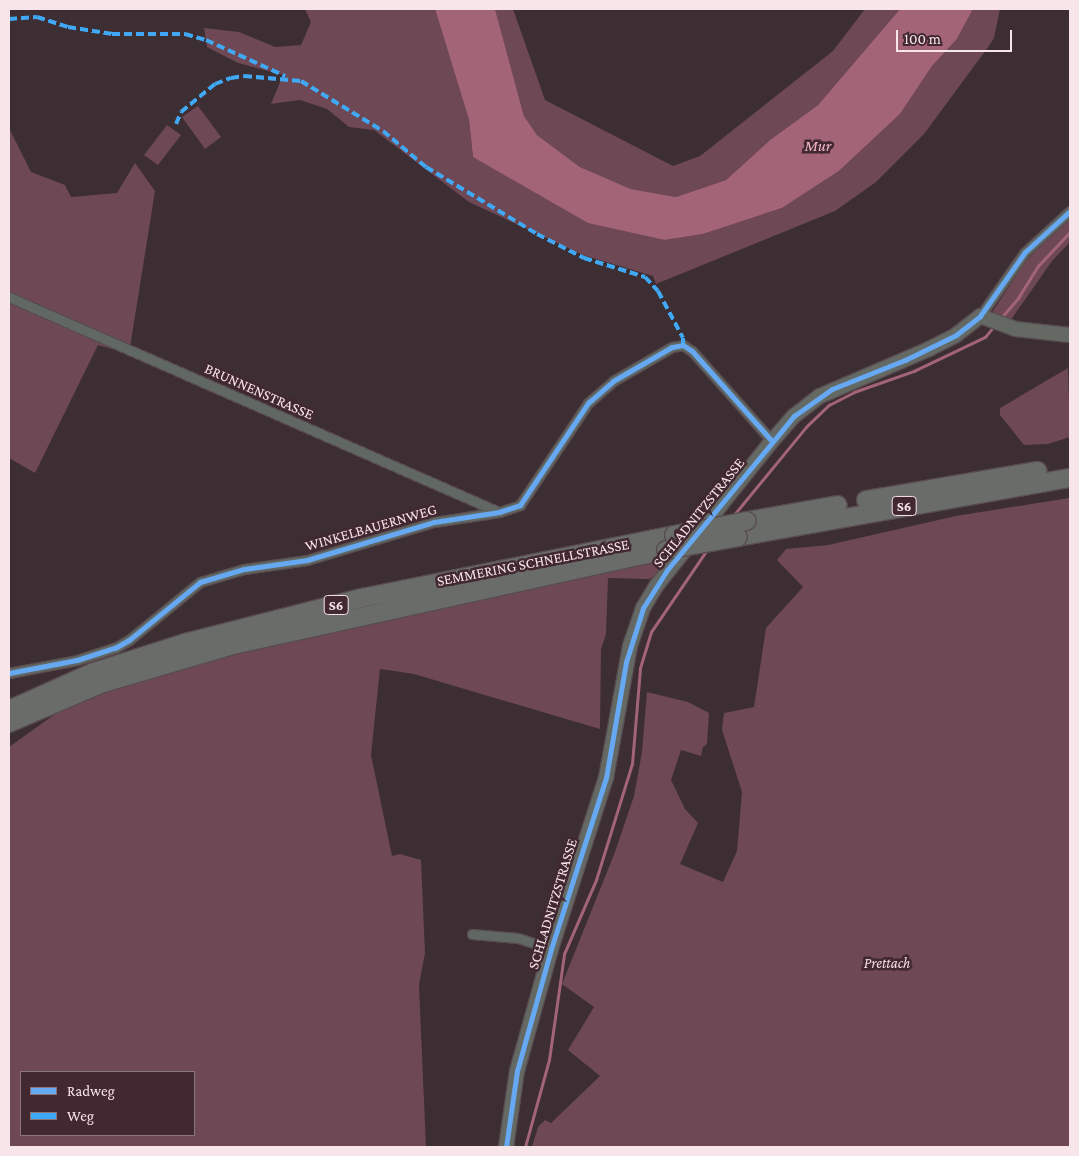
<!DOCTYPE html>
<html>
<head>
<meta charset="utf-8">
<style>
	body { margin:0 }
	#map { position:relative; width:1079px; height:1156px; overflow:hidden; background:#3c2e32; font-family:"Crimson Pro",serif }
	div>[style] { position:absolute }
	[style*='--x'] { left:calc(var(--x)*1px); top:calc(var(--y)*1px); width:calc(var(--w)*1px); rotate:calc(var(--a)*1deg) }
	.green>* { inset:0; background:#6e4854 }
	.water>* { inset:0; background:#a36478 }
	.stream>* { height:2.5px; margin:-1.25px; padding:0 1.25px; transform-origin:1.25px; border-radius:1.25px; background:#a36478 }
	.roads { filter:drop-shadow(1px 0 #594c50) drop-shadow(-1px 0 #594c50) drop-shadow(0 1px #594c50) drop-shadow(0 -1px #594c50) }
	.street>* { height:9px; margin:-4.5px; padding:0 4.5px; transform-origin:4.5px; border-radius:4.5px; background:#616762 }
	.secondary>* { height:14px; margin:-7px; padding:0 7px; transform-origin:7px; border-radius:7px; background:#646964 }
	.highway>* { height:18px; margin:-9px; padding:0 9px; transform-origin:9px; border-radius:9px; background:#696c68 }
	.bridges { filter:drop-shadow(1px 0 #594c50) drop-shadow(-1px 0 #594c50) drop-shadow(0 1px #594c50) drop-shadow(0 -1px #594c50) }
	.highway-bridge>* { height:18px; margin:-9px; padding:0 9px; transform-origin:9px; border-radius:9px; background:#696c68 }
	.quiet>* { height:4px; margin-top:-2px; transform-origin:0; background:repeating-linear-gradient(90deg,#3fa9f5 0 8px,transparent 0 12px) }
	.cycleway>* { height:5px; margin:-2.5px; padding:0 2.5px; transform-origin:2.5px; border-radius:2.5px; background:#66a8f1 }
	span { translate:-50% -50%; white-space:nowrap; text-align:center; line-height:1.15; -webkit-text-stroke:5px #422830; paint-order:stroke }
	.shield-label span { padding:1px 4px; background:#422830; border:1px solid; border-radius:4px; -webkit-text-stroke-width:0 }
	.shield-label { font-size:14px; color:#f8e5ea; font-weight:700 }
	.street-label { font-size:15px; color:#f8e5ea }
	.park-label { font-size:15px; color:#f3dee4; font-style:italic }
	.water-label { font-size:16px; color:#f5b9ca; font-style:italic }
	.frame { position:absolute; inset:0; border:10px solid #f8e5ea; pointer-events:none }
	.legend { position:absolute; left:20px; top:1071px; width:175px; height:65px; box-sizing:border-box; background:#422830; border:1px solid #8b747a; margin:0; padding:6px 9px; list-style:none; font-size:15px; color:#f8e5ea }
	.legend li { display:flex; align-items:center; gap:10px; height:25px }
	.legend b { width:25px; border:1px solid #8b747a }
	.scale { position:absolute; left:896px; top:30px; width:116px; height:22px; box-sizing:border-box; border:2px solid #f8e5ea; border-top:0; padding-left:6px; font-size:15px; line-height:18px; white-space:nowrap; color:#f8e5ea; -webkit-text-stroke:4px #422830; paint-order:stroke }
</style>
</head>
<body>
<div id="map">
	<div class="green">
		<div style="clip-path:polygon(305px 9px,435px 9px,469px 120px,473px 157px,665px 240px,703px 234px,782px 208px,839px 171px,900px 114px,932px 66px,957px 39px,973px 9px,1000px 9px,994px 38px,989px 46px,924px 134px,876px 182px,835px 211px,656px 284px,653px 276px,583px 255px,469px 202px,374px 130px,349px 127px,327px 109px,300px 100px,271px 104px,283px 75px,238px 63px,207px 47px,204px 28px,239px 32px,275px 47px,301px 45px,311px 22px)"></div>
		<div style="clip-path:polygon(495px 9px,513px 9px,545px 100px,673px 166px,700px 156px,833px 51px,865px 9px,900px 9px,818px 105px,770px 140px,726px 180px,676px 197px,631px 189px,580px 167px,537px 135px,524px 116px)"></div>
		<div style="clip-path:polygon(198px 106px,221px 137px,205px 149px,182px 117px)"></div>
		<div style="clip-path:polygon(167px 125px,181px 135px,158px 165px,144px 155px)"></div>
		<div style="clip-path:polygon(9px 128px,31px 172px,65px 185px,71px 197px,117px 193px,135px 163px,155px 191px,129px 354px,98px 345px,35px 473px,9px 458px)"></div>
		<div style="clip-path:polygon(1070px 219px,1070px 242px,1052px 261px,1010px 321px,991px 314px,1025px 262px,1052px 233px)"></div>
		<div style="clip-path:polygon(1068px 368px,1070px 437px,1048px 444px,1024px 445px,1000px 415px,1000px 408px)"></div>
		<div style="clip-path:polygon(1069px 498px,1070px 1147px,532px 1147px,538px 1127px,545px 1120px,551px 1123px,600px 1076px,568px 1050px,594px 1007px,562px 984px,615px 852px,634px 796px,642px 752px,647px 692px,688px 702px,709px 713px,707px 744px,703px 747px,701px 756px,681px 750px,671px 780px,685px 809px,698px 823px,680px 864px,723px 882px,737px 851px,742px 792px,722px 730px,724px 713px,754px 707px,766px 628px,803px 587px,777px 560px,786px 549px,828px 545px,956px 516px)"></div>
		<div style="clip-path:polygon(evenodd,673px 556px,657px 575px,649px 579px,608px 578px,606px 634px,601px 649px,600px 729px,414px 674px,380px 669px,371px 755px,392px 856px,400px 854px,421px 860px,425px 953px,419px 985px,426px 1147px,9px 1147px,9px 747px,72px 702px,163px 669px,673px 556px,21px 1072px,194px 1072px,194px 1135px,21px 1135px,21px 1072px)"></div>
	</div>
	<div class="water">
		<div style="clip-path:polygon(435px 9px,495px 9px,524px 116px,537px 135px,580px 167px,631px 189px,676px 197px,726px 180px,770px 140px,818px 105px,900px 9px,973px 9px,957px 39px,932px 66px,900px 114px,839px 171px,782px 208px,703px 234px,665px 240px,588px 223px,473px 157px,469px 120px)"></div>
	</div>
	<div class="stream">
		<div style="--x:1000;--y:319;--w:28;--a:-49"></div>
		<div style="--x:1018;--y:298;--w:38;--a:-58"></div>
		<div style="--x:1038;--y:266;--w:47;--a:-46.7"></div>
		<div style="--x:733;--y:516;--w:115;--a:-50.6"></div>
		<div style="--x:806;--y:427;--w:32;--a:-44"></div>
		<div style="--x:829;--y:405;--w:28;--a:-27"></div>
		<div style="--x:854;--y:392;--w:64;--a:-19.3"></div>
		<div style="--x:914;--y:371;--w:79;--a:-25.6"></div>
		<div style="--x:985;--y:337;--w:16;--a:-50"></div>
		<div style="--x:525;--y:1147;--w:90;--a:-74.6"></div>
		<div style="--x:549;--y:1060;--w:107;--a:-81.9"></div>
		<div style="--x:564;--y:954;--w:81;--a:-66.6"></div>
		<div style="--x:596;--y:880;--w:121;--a:-72.8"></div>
		<div style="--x:632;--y:764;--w:96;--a:-85.2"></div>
		<div style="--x:640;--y:668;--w:38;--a:-73"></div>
		<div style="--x:651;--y:632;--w:99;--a:-55.7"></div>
	</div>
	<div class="roads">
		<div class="street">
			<div style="--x:9;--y:297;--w:535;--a:23.69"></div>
			<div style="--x:980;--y:316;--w:78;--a:-54.9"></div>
			<div style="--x:1025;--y:252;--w:61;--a:-42.3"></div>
			<div style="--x:9;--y:673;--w:69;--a:-10.8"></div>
			<div style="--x:77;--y:660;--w:40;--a:-18"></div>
			<div style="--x:115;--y:648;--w:16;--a:-30"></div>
			<div style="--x:129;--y:640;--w:92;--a:-39.2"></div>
			<div style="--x:200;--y:582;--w:46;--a:-16.5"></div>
			<div style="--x:244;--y:569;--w:64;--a:-8.1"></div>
			<div style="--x:307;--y:560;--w:133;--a:-16.7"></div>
			<div style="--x:434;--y:522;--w:66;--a:-8.7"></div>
			<div style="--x:499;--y:512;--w:22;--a:-18"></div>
			<div style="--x:520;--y:505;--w:123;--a:-56.3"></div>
			<div style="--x:588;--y:403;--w:33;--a:-41"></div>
			<div style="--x:613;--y:381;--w:68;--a:-30"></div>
			<div style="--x:672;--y:347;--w:11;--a:-10"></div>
			<div style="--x:683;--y:345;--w:11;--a:34"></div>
			<div style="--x:692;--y:351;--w:120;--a:48.4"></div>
			<div style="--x:472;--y:934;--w:46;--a:5"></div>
			<div style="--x:518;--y:938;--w:35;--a:18"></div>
		</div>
		<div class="secondary">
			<div style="--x:506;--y:1147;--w:77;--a:-81.8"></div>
			<div style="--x:517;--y:1071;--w:127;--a:-74.4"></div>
			<div style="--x:551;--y:949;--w:180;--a:-72.2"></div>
			<div style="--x:606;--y:778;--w:134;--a:-79.7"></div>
			<div style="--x:630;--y:646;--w:40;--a:-71.1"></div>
			<div style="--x:643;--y:608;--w:27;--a:-59"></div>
			<div style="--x:657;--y:585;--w:184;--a:-51.4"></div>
			<div style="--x:772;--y:441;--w:33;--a:-49"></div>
			<div style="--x:794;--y:416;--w:33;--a:-38"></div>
			<div style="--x:820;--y:396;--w:119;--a:-23.3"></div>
			<div style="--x:929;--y:349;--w:30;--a:-27"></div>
			<div style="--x:956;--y:335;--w:31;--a:-38"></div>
			<div style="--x:980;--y:316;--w:37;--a:20"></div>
			<div style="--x:1015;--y:329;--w:55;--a:6.2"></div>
		</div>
		<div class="highway">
			<div style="--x:866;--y:500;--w:174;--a:-9.6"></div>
			<div style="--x:747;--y:521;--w:92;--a:-10"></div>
			<div style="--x:738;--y:537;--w:337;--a:-10.1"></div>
			<div style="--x:9;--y:710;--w:93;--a:-24.1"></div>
			<div style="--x:94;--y:672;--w:96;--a:-17.7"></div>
			<div style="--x:185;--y:643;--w:183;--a:-14.3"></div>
			<div style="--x:362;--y:598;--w:318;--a:-11.4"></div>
			<div style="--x:9;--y:723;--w:102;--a:-23.1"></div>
			<div style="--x:103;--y:683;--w:135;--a:-16.3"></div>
			<div style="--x:233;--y:645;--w:443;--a:-12.4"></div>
		</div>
	</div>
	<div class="bridges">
		<div class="highway-bridge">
			<div style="--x:674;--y:535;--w:74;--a:-10.9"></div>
			<div style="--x:666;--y:550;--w:73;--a:-10.2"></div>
		</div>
	</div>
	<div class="quiet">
		<div style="--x:9;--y:19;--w:28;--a:-4"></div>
		<div style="--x:37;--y:17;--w:33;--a:18"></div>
		<div style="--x:68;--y:27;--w:45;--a:9"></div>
		<div style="--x:112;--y:34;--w:73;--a:0"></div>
		<div style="--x:185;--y:34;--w:22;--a:16"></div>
		<div style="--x:206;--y:40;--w:87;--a:24.5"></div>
		<div style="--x:176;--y:124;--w:13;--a:-67"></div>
		<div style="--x:181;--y:112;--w:44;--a:-39.5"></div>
		<div style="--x:215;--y:84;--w:17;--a:-21"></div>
		<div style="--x:231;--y:78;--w:13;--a:-9"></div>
		<div style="--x:244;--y:76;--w:57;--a:5"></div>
		<div style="--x:301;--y:81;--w:96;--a:31.4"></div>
		<div style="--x:383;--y:131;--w:56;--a:39.9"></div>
		<div style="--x:426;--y:167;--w:130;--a:31.1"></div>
		<div style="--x:537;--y:234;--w:53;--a:27.1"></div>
		<div style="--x:584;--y:258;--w:64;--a:17.3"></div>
		<div style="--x:645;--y:277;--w:19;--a:47"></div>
		<div style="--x:658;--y:291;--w:53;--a:62"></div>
		<div style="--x:683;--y:338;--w:7;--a:90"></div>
	</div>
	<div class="cycleway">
		<div style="--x:9;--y:673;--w:69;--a:-10.8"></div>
		<div style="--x:77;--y:660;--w:40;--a:-18"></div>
		<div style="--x:115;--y:648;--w:16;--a:-30"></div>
		<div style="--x:129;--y:640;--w:92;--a:-39.2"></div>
		<div style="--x:200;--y:582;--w:46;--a:-16.5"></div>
		<div style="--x:244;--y:569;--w:64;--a:-8.1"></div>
		<div style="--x:307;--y:560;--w:133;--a:-16.7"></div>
		<div style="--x:434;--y:522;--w:66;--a:-8.7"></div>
		<div style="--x:499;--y:512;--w:22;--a:-18"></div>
		<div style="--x:520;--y:505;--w:123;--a:-56.3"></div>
		<div style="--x:588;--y:403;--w:33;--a:-41"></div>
		<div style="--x:613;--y:381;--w:68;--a:-30"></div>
		<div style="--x:672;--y:347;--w:11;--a:-10"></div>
		<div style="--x:683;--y:345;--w:11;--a:34"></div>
		<div style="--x:692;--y:351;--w:120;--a:48.4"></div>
		<div style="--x:506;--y:1147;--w:77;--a:-81.8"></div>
		<div style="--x:517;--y:1071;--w:127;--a:-74.4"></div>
		<div style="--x:551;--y:949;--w:180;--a:-72.2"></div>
		<div style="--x:606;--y:778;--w:118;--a:-80.2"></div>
		<div style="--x:626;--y:662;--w:57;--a:-72.5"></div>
		<div style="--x:643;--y:608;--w:45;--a:-57.7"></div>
		<div style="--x:667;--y:570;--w:200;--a:-50.5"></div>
		<div style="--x:794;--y:416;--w:47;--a:-35.4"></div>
		<div style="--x:832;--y:389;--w:79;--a:-21.7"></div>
		<div style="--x:905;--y:360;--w:57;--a:-26.1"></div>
		<div style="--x:956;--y:335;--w:31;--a:-38"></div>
		<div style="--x:980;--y:316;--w:78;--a:-54.9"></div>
		<div style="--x:1025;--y:252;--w:61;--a:-42.3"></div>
	</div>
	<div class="shield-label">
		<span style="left:904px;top:506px">S6</span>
		<span style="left:336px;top:605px">S6</span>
	</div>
	<div class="street-label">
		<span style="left:259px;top:392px;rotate:24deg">BRUNNENSTRASSE</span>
		<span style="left:699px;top:513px;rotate:-51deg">SCHLADNITZSTRASSE</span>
		<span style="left:371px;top:528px;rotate:-16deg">WINKELBAUERNWEG</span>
		<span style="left:533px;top:563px;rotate:-11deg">SEMMERING SCHNELLSTRASSE</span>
		<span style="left:553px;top:904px;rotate:-73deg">SCHLADNITZSTRASSE</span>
	</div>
	<div class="park-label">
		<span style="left:887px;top:964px">Prettach</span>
	</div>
	<div class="water-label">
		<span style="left:818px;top:146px">Mur</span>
	</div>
	<div class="frame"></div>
	<ul class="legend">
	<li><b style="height:6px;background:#66a8f1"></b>Radweg</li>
	<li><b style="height:6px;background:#3fa9f5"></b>Weg</li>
	</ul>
	<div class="scale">100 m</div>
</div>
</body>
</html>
